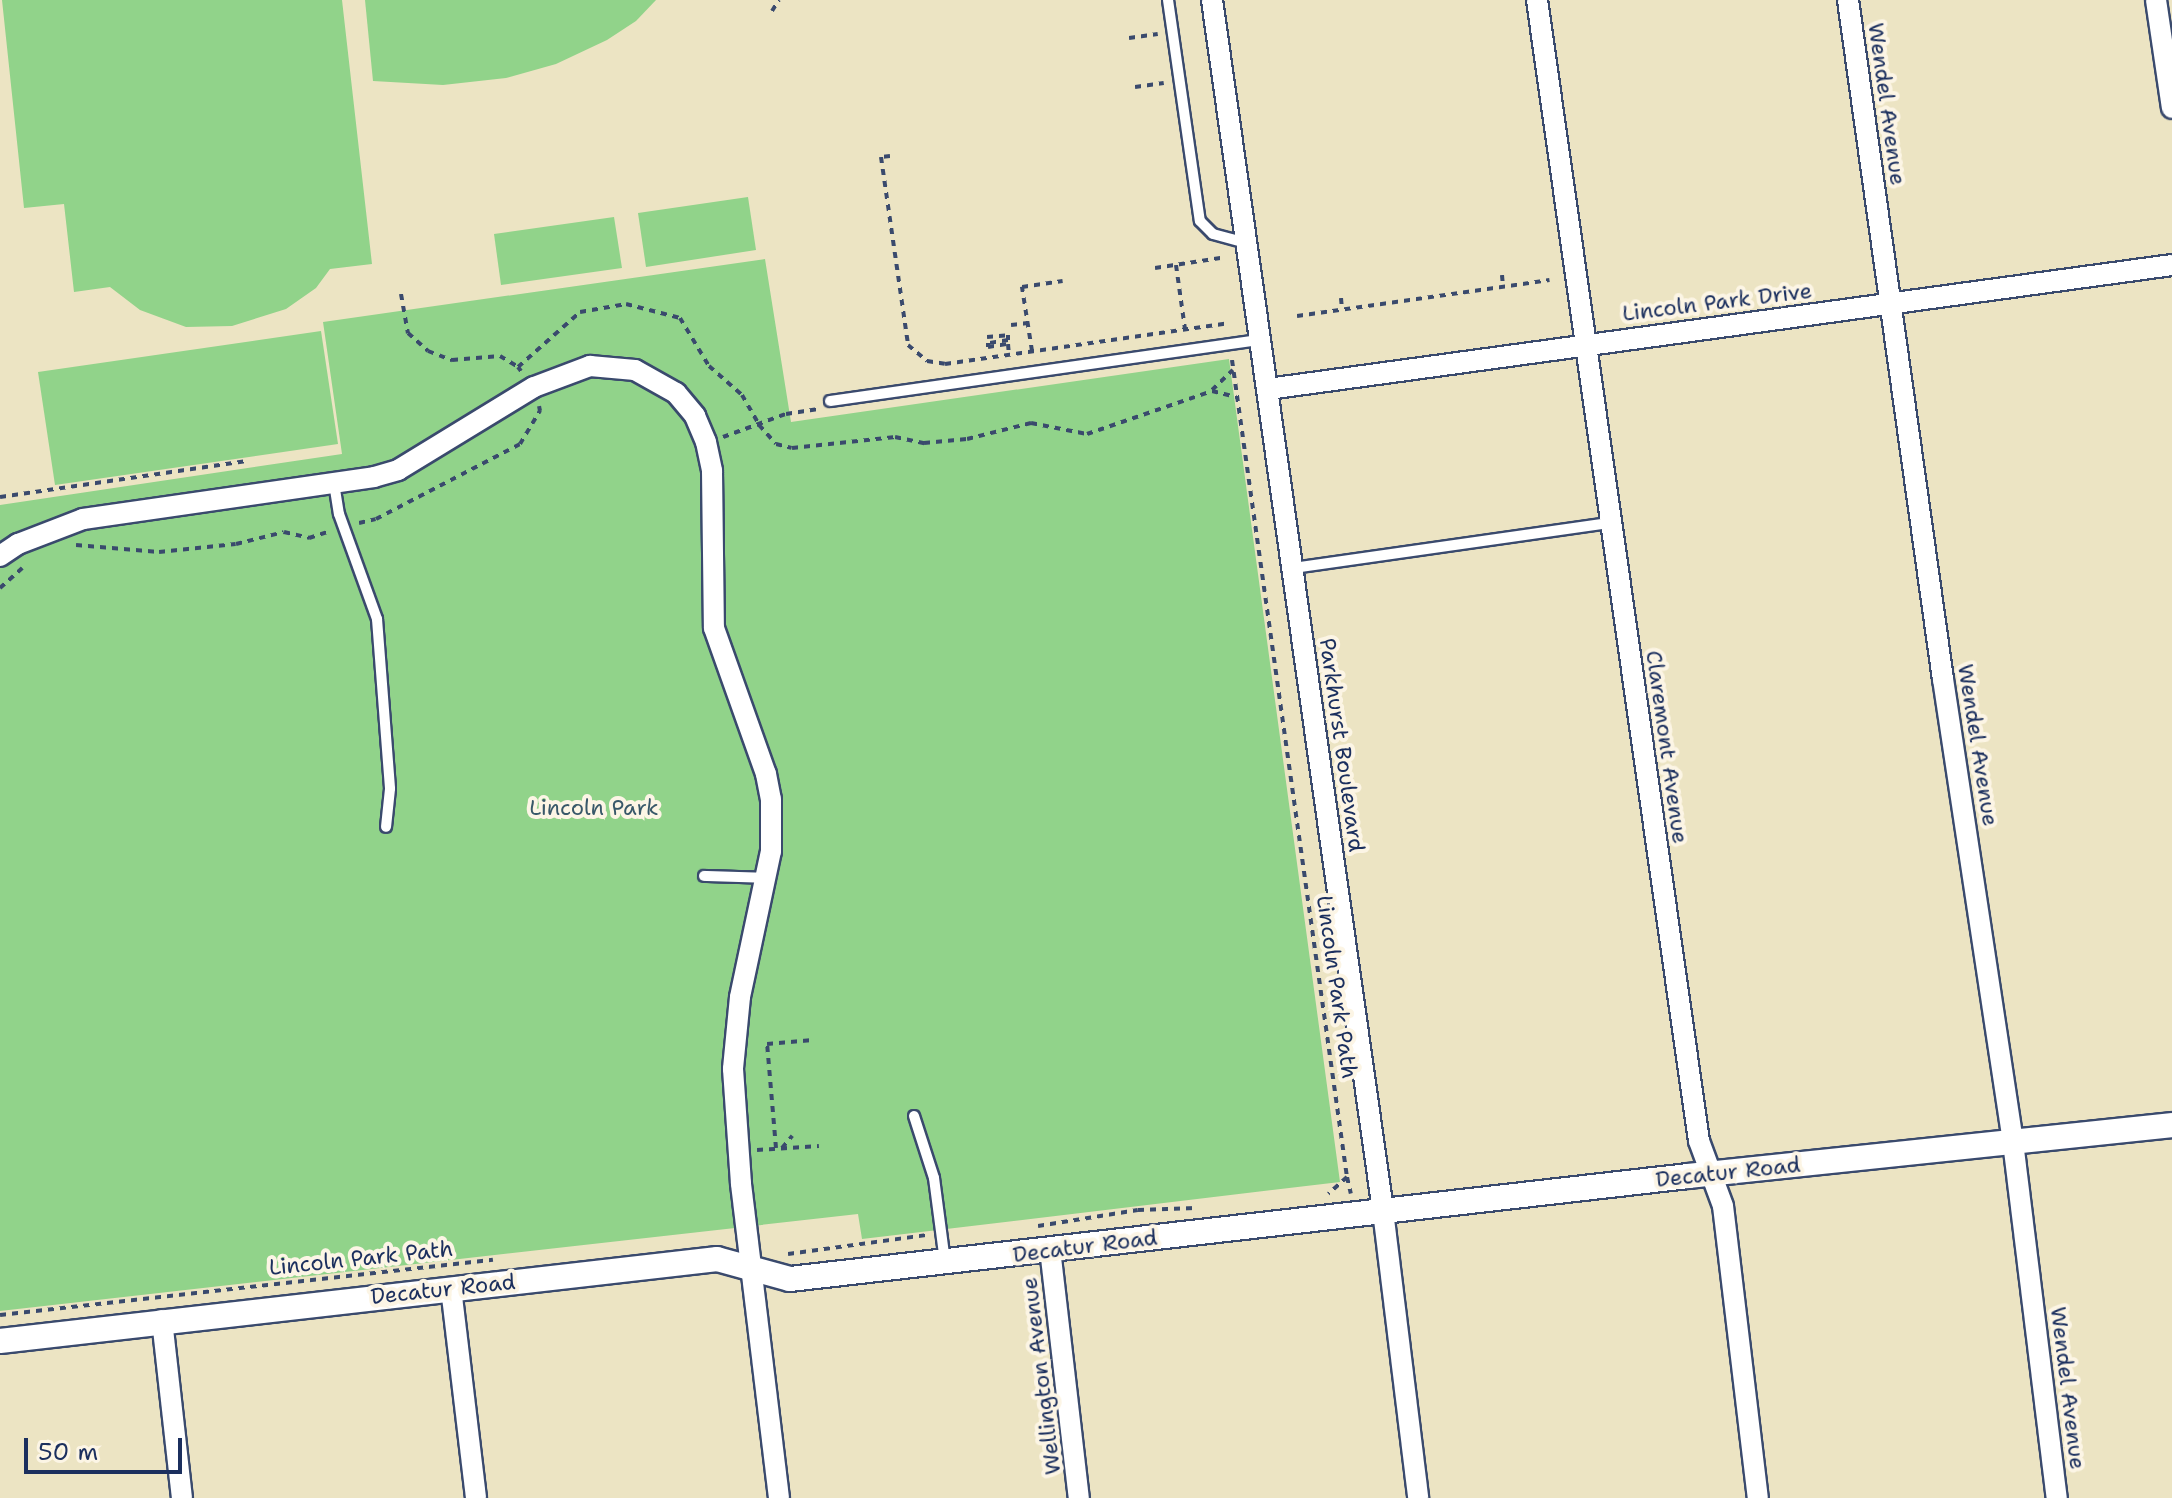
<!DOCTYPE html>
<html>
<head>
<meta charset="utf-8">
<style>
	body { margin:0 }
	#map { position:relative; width:2172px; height:1498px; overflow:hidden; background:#ece4c3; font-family:"Shantell Sans",sans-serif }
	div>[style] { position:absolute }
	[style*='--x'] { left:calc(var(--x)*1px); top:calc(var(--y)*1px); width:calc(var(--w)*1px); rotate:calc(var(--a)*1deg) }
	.green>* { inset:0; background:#91d38a }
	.path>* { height:4px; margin-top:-2px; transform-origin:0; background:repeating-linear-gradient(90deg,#3a4a6d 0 6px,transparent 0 12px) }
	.roads { filter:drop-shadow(2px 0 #3a4a6d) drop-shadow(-2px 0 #3a4a6d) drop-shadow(0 2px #3a4a6d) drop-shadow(0 -2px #3a4a6d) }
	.service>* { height:10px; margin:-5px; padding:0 5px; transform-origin:5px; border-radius:5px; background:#fff }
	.minor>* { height:20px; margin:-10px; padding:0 10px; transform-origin:10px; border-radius:10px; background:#fff }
	.tertiary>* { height:24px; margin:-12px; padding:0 12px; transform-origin:12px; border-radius:12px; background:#fff }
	span { translate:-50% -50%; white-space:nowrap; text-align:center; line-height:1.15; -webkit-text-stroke:8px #fcf5e5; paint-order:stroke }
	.street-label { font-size:22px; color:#1b2f5e }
	.park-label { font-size:22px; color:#385869 }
	.scale { position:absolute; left:24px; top:1438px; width:158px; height:36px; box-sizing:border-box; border:4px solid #1b2f5e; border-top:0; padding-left:10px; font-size:24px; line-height:28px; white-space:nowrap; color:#1b2f5e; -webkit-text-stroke:6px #fcf5e5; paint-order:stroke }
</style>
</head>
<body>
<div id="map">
	<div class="green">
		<div style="clip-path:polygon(2px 0,342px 0,372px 264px,330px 269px,316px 288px,286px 309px,232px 326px,186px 327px,140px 310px,110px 287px,74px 292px,64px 204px,24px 208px)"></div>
		<div style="clip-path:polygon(365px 0,656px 0,636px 21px,607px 40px,556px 64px,506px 78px,443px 85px,373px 81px)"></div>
		<div style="clip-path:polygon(748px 197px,756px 250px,646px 267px,638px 213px)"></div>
		<div style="clip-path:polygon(614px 217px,622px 268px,501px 285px,494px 234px)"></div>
		<div style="clip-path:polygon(765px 259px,791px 422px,1229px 359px,1340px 1182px,862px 1239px,858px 1214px,0 1311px,0 505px,342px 454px,323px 322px)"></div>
		<div style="clip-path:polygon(321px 331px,338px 444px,55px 485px,38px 372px)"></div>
	</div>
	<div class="path">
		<div style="--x:772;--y:11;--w:13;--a:-58"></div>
		<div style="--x:1129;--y:38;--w:29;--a:-8"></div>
		<div style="--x:1135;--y:87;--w:29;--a:-8"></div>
		<div style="--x:890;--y:156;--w:9;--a:174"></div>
		<div style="--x:881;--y:157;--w:190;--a:81.8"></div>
		<div style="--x:908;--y:345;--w:25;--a:40"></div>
		<div style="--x:927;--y:361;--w:18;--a:9"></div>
		<div style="--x:945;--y:364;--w:286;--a:-8.2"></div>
		<div style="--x:1176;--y:265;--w:65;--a:82"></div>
		<div style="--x:1155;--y:268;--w:66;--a:-8.7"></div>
		<div style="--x:1502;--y:275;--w:11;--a:85"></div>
		<div style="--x:401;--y:294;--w:40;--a:80"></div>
		<div style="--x:408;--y:333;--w:27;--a:42"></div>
		<div style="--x:428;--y:351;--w:26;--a:21"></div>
		<div style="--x:452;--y:360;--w:48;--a:-4.8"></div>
		<div style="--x:500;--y:356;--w:21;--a:31"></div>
		<div style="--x:1341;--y:298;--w:11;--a:85"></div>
		<div style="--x:1297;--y:316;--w:255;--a:-8.1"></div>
		<div style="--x:1011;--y:325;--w:17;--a:-7"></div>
		<div style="--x:987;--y:337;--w:21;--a:-5"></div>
		<div style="--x:1008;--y:335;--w:5;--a:90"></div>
		<div style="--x:1008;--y:340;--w:20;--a:171"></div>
		<div style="--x:988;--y:343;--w:4;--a:90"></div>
		<div style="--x:988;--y:347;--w:20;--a:-9"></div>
		<div style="--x:1008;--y:344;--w:11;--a:85"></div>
		<div style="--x:1032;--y:351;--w:65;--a:-98.9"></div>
		<div style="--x:1022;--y:287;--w:41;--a:-8.3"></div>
		<div style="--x:1232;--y:360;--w:825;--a:81.99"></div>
		<div style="--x:1347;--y:1177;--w:25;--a:138"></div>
		<div style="--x:521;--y:371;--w:5;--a:-127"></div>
		<div style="--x:518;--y:367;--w:83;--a:-41.6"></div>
		<div style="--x:580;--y:312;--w:47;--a:-9.9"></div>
		<div style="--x:626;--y:304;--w:56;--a:14.5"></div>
		<div style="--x:680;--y:318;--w:56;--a:58.9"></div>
		<div style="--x:709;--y:366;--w:44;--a:41.3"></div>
		<div style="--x:742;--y:395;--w:34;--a:60"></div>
		<div style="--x:759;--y:425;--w:25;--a:48"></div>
		<div style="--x:776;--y:444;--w:16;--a:14"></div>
		<div style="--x:792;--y:448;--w:104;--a:-6.1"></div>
		<div style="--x:895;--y:437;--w:30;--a:12"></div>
		<div style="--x:924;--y:443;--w:43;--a:-5.3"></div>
		<div style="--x:967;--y:439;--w:66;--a:-14"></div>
		<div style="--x:1031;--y:423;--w:57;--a:11.1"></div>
		<div style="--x:1087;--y:434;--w:132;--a:-19"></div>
		<div style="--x:1212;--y:391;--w:25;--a:14"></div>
		<div style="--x:1212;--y:390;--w:29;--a:-44"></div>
		<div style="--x:723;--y:437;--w:67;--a:-20.1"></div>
		<div style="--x:786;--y:414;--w:31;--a:-9"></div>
		<div style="--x:0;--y:497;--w:251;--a:-8.3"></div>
		<div style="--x:359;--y:523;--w:17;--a:-13"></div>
		<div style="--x:376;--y:519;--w:162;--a:-27.5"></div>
		<div style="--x:520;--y:444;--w:39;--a:-59"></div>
		<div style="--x:540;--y:411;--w:5;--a:-101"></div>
		<div style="--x:76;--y:545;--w:83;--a:4.8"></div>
		<div style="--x:159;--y:552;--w:77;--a:-5.9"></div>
		<div style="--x:236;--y:544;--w:49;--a:-14"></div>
		<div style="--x:284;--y:532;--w:26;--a:13"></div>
		<div style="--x:309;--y:538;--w:23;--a:-18"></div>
		<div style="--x:0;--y:588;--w:30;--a:-42"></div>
		<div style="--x:776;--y:1148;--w:104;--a:-94.9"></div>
		<div style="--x:767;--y:1044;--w:46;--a:-5"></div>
		<div style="--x:782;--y:1148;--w:16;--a:-50"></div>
		<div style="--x:757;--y:1150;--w:62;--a:-3.7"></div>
		<div style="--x:1347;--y:1177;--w:17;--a:77"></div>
		<div style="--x:1038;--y:1226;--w:101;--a:-9.1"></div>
		<div style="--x:1138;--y:1210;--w:58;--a:-2"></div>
		<div style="--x:788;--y:1254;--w:139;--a:-7.8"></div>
		<div style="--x:0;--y:1315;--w:496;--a:-6.4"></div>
	</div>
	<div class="roads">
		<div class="service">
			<div style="--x:1168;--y:0;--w:223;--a:81.8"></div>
			<div style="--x:1200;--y:221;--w:18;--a:45"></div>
			<div style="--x:1213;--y:234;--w:35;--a:15"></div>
			<div style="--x:830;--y:401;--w:435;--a:-8.1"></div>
			<div style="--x:334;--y:483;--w:31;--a:81"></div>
			<div style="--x:339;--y:514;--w:112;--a:70.1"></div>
			<div style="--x:377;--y:619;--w:170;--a:85.6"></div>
			<div style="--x:390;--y:789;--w:38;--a:96"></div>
			<div style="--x:1293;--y:568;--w:321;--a:-8.1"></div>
			<div style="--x:704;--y:876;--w:62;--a:1.8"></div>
			<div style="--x:914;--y:1116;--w:65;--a:72.1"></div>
			<div style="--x:934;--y:1178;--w:84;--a:82.5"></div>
		</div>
		<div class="minor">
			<div style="--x:1212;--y:0;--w:1223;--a:81.96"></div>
			<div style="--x:1383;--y:1211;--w:289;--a:83"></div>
			<div style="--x:1537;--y:0;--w:1152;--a:81.92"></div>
			<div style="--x:1699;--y:1141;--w:69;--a:69.7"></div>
			<div style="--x:1723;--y:1206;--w:294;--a:83.2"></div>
			<div style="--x:1848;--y:0;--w:686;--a:82.04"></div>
			<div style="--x:1943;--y:679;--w:468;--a:81.4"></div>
			<div style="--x:2013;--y:1142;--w:359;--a:83"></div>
			<div style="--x:2156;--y:0;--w:109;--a:81.6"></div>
			<div style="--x:1268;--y:389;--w:912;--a:-7.81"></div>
			<div style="--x:0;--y:556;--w:22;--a:-34"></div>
			<div style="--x:18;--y:544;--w:70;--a:-21"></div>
			<div style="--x:83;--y:519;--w:294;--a:-8.2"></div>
			<div style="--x:374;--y:477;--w:25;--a:-16"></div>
			<div style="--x:398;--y:470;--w:159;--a:-31.4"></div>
			<div style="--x:534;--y:387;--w:60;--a:-20.6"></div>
			<div style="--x:590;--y:366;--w:45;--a:5.1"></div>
			<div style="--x:635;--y:370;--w:47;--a:29.3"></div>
			<div style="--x:676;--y:393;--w:30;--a:50"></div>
			<div style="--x:695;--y:416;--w:28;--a:67"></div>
			<div style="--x:706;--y:442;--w:30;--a:78"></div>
			<div style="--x:712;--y:471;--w:157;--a:89.3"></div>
			<div style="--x:714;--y:628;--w:155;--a:70.4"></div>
			<div style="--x:766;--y:774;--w:25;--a:79"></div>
			<div style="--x:771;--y:799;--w:52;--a:90"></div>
			<div style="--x:771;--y:851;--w:149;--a:102"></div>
			<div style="--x:740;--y:997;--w:72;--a:95.6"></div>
			<div style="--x:733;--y:1069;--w:115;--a:86"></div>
			<div style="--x:741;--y:1184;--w:316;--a:83.1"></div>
			<div style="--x:1050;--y:1249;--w:251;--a:83.4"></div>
			<div style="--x:451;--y:1288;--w:211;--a:83.2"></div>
			<div style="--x:162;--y:1320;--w:179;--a:83.6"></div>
		</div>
		<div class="tertiary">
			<div style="--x:0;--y:1341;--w:722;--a:-6.52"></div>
			<div style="--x:717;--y:1259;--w:76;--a:15.3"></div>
			<div style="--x:790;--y:1279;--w:904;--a:-6.54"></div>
			<div style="--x:1688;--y:1176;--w:487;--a:-6"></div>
		</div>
	</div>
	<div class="street-label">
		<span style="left:1887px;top:104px;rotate:82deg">Wendel Avenue</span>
		<span style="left:1717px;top:302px;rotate:-7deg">Lincoln Park Drive</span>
		<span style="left:1342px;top:745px;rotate:82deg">Parkhurst Boulevard</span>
		<span style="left:1978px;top:745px;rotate:81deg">Wendel Avenue</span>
		<span style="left:1667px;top:747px;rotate:82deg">Claremont Avenue</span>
		<span style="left:1337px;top:987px;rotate:82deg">Lincoln Park Path</span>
		<span style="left:1728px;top:1172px;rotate:-6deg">Decatur Road</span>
		<span style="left:1085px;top:1246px;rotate:-7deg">Decatur Road</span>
		<span style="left:361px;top:1258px;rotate:-6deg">Lincoln Park Path</span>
		<span style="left:443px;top:1289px;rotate:-6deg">Decatur Road</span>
		<span style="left:1041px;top:1376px;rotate:-97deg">Wellington Avenue</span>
		<span style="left:2068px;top:1388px;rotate:83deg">Wendel Avenue</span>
	</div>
	<div class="park-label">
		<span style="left:594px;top:808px">Lincoln Park</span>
	</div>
	<div class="scale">50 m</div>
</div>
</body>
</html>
